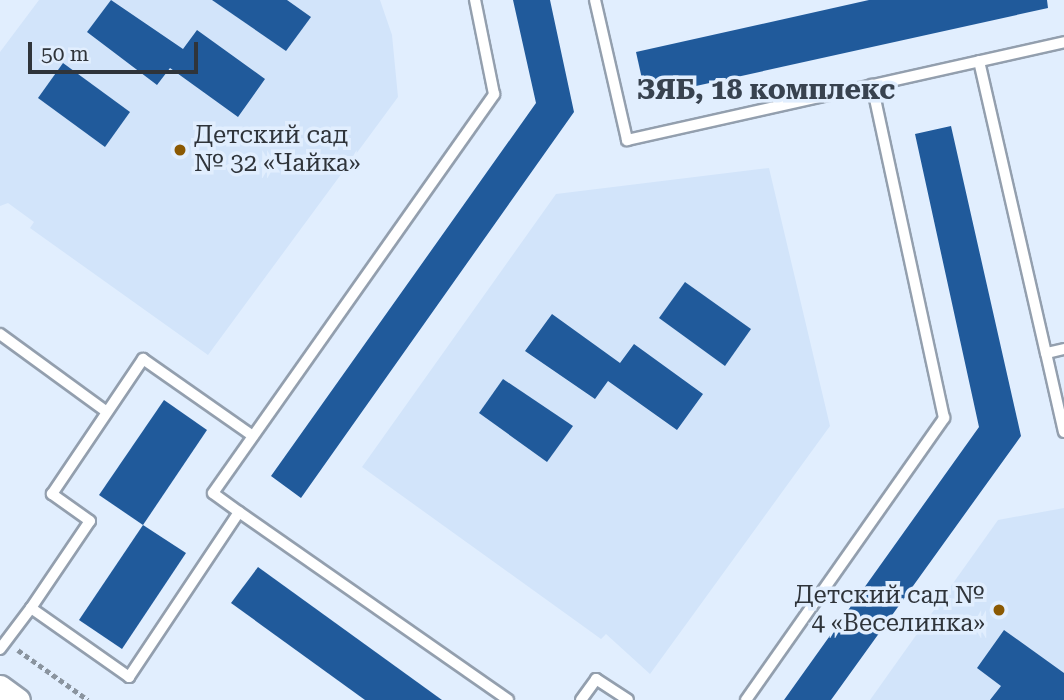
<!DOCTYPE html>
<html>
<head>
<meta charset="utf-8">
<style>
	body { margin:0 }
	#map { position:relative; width:1064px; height:700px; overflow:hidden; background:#e1eefe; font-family:"Roboto Serif",serif }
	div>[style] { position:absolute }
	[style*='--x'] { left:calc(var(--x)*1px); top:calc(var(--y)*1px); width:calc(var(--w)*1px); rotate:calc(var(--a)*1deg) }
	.built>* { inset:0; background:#d2e4fa }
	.building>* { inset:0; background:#205a9b }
	.path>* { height:4.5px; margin-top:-2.25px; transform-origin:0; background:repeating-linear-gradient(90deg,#8a949f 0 5px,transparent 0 8.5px) }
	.roads { filter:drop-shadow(2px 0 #939fae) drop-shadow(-2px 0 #939fae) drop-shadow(0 2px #939fae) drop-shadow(0 -2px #939fae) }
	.lane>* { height:10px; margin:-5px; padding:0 5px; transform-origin:5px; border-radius:5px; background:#fff }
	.street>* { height:23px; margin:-11.5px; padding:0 11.5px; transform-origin:11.5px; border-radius:11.5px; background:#fff }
	.dots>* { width:19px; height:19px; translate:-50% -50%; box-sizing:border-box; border:4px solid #e1eefe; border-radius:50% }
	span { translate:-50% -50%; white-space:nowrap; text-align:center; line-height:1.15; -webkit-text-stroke:7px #e1eefe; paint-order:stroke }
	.poi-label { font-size:24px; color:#2f343a }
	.left { translate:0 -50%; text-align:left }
	.right { translate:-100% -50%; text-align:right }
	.quarter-label { font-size:28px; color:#38424f; font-weight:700 }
	.scale { position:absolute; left:28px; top:42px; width:170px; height:32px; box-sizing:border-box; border:4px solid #2f343a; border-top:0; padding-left:9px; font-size:21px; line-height:24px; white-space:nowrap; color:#2f343a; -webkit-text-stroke:5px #e1eefe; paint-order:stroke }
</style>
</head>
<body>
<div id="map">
	<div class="built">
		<div style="clip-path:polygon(39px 0,380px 0,392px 35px,398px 97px,208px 355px,30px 228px,34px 222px,8px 203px,0 206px,0 52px)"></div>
		<div style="clip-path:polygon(769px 168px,830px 426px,650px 674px,606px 634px,601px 639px,362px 467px,556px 194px)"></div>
		<div style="clip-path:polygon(1064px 508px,1064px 700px,870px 700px,998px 520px)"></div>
	</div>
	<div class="building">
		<div style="clip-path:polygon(111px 0,183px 49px,197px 30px,265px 79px,238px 117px,170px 68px,157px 85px,87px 32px)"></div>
		<div style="clip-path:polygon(212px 0,287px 0,311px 17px,286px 51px)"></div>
		<div style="clip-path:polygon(513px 0,550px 0,574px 112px,301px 498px,271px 476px,536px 103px)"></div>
		<div style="clip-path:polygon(869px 0,1047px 0,1048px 8px,646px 97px,636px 52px)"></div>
		<div style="clip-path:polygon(63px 63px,130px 112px,105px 147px,38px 98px)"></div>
		<div style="clip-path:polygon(951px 126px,1021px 436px,831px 700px,784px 700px,979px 427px,915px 134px)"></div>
		<div style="clip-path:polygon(685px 282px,751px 329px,725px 366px,659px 318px)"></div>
		<div style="clip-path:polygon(552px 314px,620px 363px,634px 344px,703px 394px,677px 430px,608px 381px,595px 399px,525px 351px)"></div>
		<div style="clip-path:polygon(503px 379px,573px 426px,547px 462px,479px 413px)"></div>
		<div style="clip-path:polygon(164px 400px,207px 430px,143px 525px,99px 495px)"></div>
		<div style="clip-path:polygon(143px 525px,186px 553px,122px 649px,79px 620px)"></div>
		<div style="clip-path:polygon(258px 567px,442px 700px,365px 700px,231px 603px)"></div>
		<div style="clip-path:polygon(1004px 630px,1064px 673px,1064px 700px,990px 700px,1001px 686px,977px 668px)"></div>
	</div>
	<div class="path">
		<div style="--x:18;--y:650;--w:86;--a:35.5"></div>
	</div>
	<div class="roads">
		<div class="lane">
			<div style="--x:595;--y:0;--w:144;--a:77.1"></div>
			<div style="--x:627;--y:140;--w:448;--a:-12.6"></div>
			<div style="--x:979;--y:61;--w:300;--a:77.1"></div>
			<div style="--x:0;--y:334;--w:132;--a:36.1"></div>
			<div style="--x:1064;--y:349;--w:18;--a:167"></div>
			<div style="--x:1046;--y:353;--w:81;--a:77.2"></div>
			<div style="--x:239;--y:512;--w:328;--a:34.9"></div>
			<div style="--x:31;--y:608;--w:105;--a:-55.9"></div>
			<div style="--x:90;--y:521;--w:47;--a:-144.6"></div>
			<div style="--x:52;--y:494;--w:163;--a:-56"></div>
			<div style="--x:143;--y:359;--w:134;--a:35"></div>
			<div style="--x:0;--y:649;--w:51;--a:-52.9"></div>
			<div style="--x:31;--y:608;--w:120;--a:35.1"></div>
			<div style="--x:129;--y:677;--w:198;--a:-56.3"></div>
			<div style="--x:239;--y:512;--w:32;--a:-144"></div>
			<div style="--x:213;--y:493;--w:488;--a:-54.8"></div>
			<div style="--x:494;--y:94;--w:96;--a:-101.4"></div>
			<div style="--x:581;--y:700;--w:26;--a:-54"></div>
			<div style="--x:596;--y:679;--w:38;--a:33"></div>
			<div style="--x:746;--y:700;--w:345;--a:-54.9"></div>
			<div style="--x:944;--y:418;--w:341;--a:-102.2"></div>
		</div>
		<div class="street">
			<div style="--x:0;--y:687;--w:22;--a:36"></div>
		</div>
	</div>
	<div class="dots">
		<div style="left:180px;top:150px;background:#8b5902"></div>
		<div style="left:999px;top:610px;background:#8b5902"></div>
	</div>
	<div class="poi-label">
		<span class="left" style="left:194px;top:150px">Детский сад<br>№ 32 «Чайка»</span>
		<span class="right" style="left:985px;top:610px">Детский сад №<br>4 «Веселинка»</span>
	</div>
	<div class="quarter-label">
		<span style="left:766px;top:90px">ЗЯБ, 18 комплекс</span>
	</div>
	<div class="scale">50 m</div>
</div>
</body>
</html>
